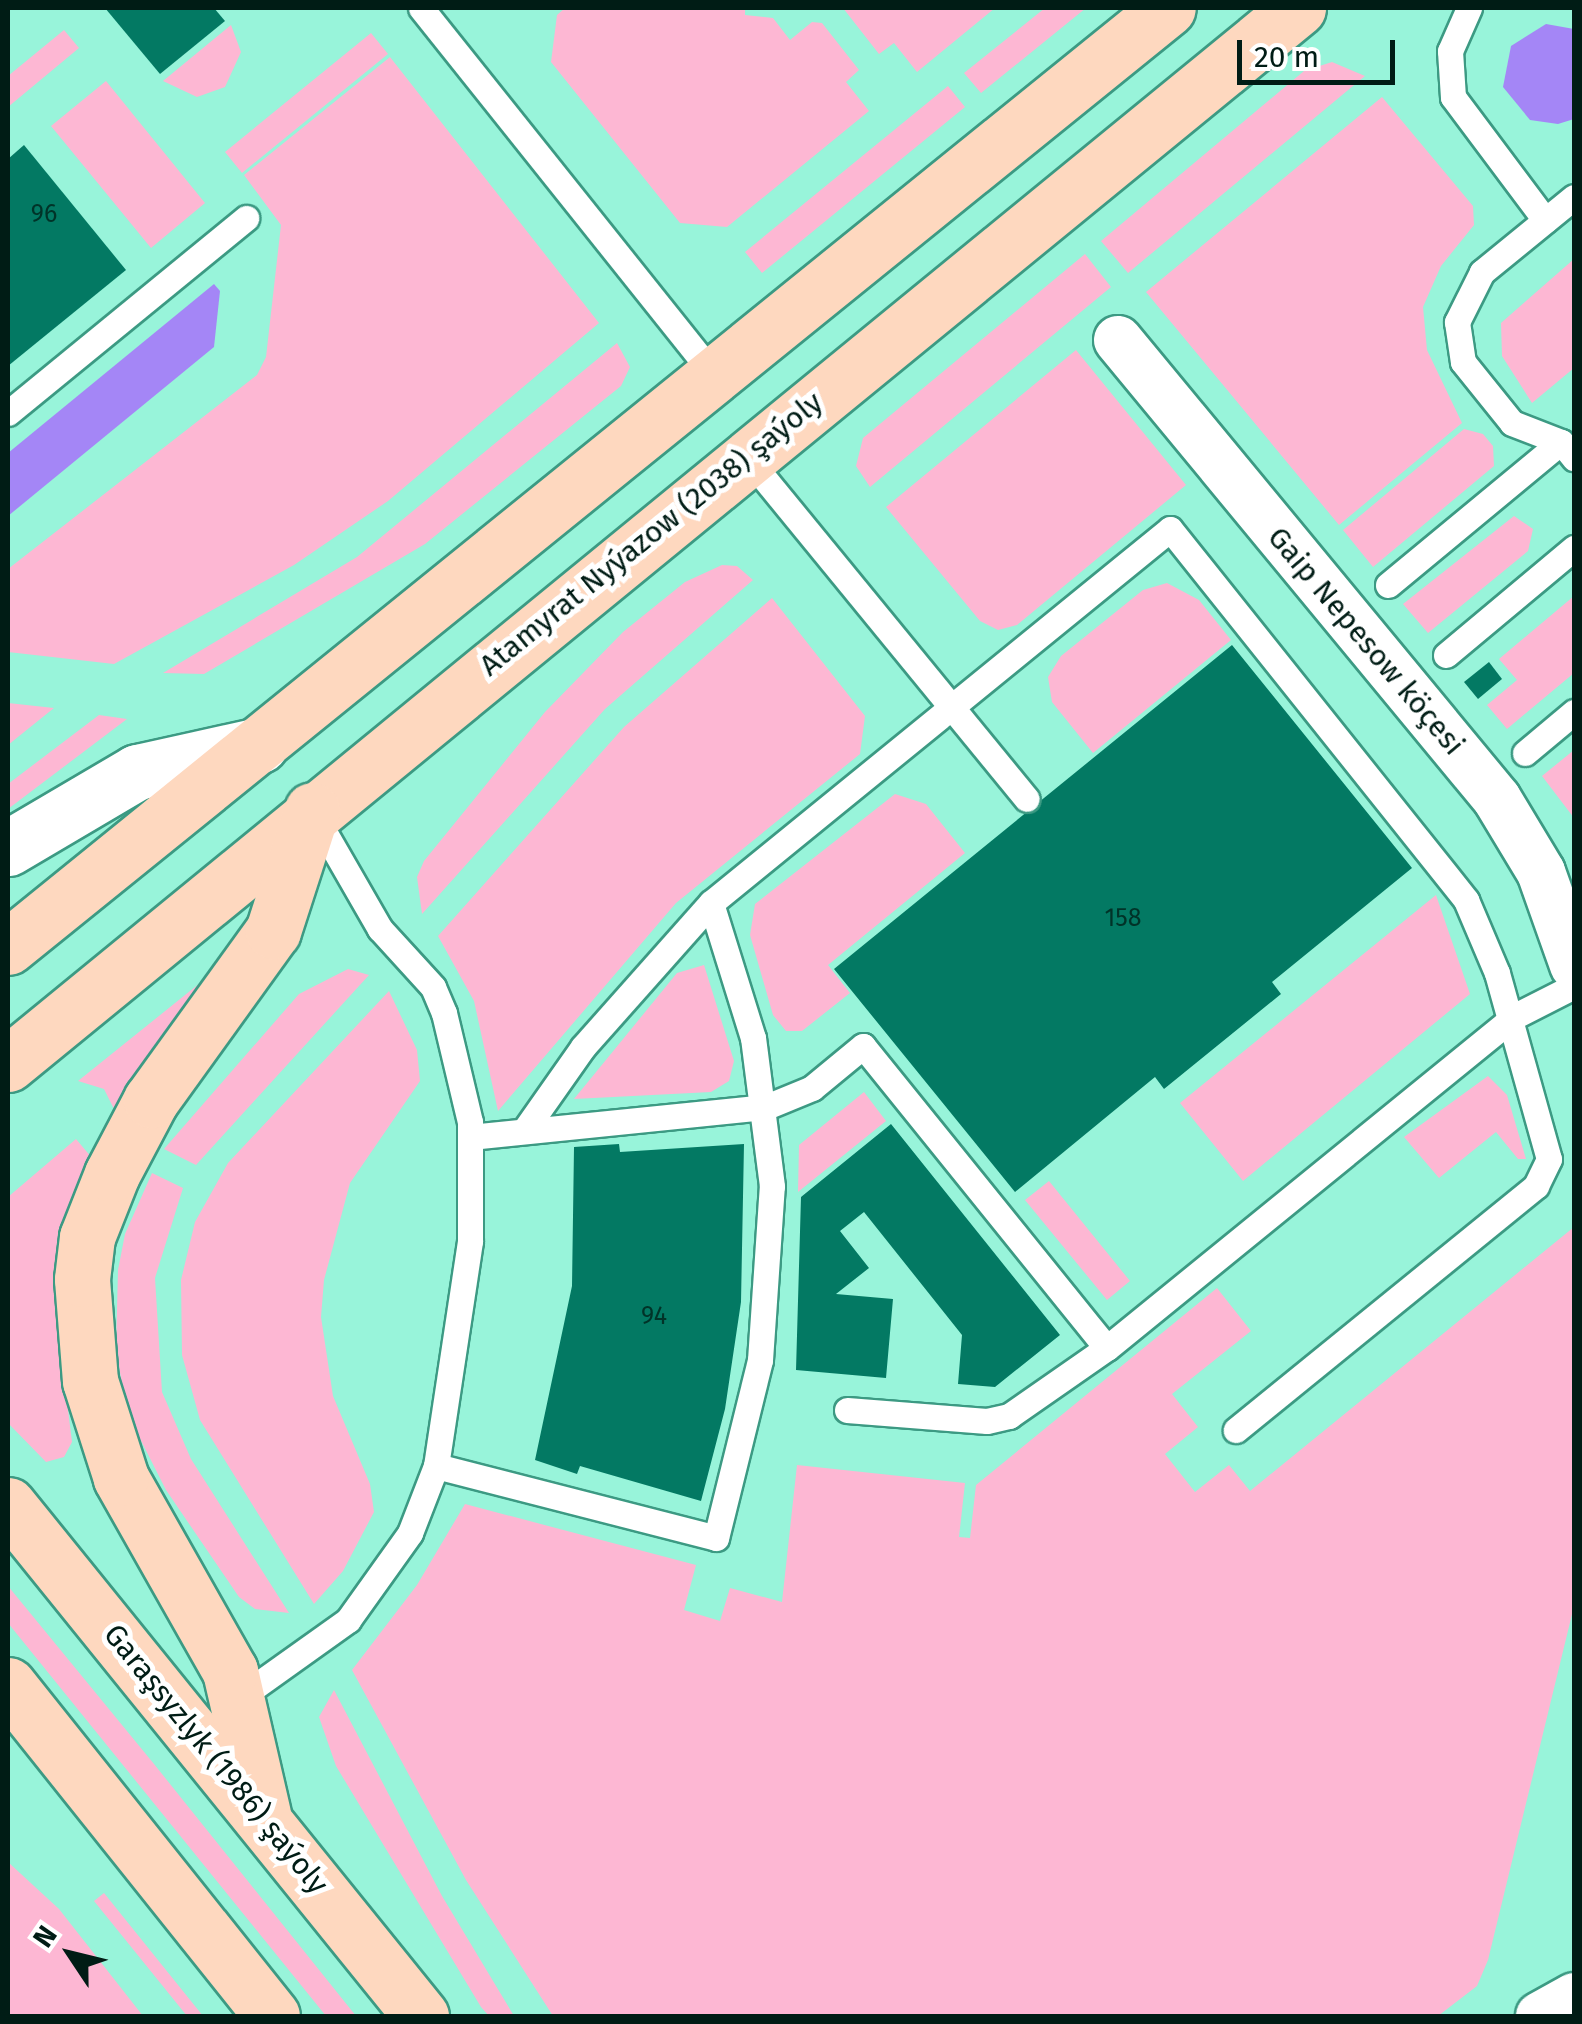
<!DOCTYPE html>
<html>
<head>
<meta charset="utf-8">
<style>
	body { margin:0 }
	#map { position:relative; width:1582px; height:2024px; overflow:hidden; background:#98f4da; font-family:"Fira Sans",sans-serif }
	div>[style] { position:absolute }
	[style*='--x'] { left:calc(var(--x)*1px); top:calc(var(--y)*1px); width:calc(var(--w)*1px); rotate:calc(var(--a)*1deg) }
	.green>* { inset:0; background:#fdb7d3 }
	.water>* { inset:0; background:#a486f6 }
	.building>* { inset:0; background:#037963 }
	.roads { filter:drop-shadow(2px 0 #3c9a83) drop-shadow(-2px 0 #3c9a83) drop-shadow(0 2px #3c9a83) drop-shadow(0 -2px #3c9a83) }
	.lane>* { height:25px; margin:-12.5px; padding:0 12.5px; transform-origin:12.5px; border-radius:12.5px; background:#fff }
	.street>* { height:48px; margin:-24px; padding:0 24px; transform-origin:24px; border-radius:24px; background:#fff }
	.secondary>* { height:55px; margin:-27.5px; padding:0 27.5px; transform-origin:27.5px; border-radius:27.5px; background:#fff }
	.primary>* { height:55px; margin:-27.5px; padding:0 27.5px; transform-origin:27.5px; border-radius:27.5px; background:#fed8bf }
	span { translate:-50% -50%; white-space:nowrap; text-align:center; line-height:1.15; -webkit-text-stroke:10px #fff; paint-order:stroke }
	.number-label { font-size:25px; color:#013328 }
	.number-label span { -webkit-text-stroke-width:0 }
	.street-label { font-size:30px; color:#001c15 }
	.frame { position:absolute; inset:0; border:10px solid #001c15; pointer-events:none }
	.north { position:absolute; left:20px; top:1904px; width:100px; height:100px; -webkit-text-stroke:8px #fff; paint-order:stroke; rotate:305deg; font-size:28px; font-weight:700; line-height:40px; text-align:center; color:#001c15 }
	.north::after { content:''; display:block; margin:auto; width:35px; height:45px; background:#001c15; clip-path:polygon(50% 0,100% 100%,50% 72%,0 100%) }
	.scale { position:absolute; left:1237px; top:40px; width:158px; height:45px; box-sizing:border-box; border:5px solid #001c15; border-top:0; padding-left:12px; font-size:30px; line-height:35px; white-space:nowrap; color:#001c15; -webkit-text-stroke:8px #fff; paint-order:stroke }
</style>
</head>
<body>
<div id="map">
	<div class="green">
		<div style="clip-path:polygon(565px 8px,745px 8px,745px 15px,773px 18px,790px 40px,812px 22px,822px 23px,859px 70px,846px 82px,869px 111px,727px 227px,680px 223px,551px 62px,557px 15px)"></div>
		<div style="clip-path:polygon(843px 8px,995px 8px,917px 72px,894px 43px,879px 54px)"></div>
		<div style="clip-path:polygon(1045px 8px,1086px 8px,981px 93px,964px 73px)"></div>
		<div style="clip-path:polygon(231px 25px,241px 52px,225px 87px,197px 97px,163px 81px)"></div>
		<div style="clip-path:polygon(64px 30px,79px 48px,8px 107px,8px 76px)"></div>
		<div style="clip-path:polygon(371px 33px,388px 54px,242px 173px,225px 152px)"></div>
		<div style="clip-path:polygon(390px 57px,599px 323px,388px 501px,294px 565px,114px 664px,8px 652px,8px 569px,257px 375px,266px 357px,281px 225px,244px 175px)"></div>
		<div style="clip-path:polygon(1332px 62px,1365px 76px,1128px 273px,1101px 241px,1304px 71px)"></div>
		<div style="clip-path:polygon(106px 81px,205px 203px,151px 248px,51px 126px)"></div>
		<div style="clip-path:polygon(948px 86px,965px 107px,762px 273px,745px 252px)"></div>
		<div style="clip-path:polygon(1382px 97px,1473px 206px,1474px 225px,1441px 266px,1423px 307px,1427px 350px,1462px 423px,1339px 525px,1146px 292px)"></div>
		<div style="clip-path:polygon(1085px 254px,1111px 287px,870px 487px,856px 466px,863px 438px)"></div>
		<div style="clip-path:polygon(1574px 259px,1574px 368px,1532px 403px,1502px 356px,1501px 323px)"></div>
		<div style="clip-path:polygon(617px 343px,630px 367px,621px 386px,425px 544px,204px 674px,163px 673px,357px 557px)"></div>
		<div style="clip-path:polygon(1076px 350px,1186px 485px,1017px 625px,998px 630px,980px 621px,886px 507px)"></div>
		<div style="clip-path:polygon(1464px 429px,1483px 434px,1493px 446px,1494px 466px,1373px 567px,1343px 530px)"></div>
		<div style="clip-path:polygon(1514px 516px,1533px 529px,1528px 551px,1428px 633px,1403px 604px)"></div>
		<div style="clip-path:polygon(722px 565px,737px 566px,753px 580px,605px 709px,422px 914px,417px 877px,424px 861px,545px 712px,623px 632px,685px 582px)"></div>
		<div style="clip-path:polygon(1167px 583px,1199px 600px,1231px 640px,1093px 753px,1052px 702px,1048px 677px,1061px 656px,1143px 590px)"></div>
		<div style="clip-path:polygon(1574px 596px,1574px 673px,1507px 729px,1487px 705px,1517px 680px,1499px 659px)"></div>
		<div style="clip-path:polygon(772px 598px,865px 716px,860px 754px,676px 903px,498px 1111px,474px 1001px,438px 936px,624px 727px)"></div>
		<div style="clip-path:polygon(8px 703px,54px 708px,8px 745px)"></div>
		<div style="clip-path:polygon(99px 715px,127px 719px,8px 809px,8px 784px)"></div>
		<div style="clip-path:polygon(1574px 750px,1574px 818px,1542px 776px)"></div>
		<div style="clip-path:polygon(895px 794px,926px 804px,965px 853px,828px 965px,850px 993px,802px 1031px,786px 1031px,773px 1015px,750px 935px,755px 904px)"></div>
		<div style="clip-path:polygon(1436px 895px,1470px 994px,1243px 1181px,1180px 1103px)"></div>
		<div style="clip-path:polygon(704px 965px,734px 1061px,729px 1081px,711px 1092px,574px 1099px,677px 973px)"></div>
		<div style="clip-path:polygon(348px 969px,369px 975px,196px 1165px,164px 1149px,299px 994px)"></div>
		<div style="clip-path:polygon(200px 983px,118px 1117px,104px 1089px,78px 1081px)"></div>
		<div style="clip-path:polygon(389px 991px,417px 1050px,420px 1081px,350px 1183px,324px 1280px,321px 1317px,333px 1396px,370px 1484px,374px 1512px,343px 1571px,314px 1604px,200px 1420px,182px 1355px,181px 1280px,195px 1222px,228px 1163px)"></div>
		<div style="clip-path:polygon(1488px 1076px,1507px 1095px,1526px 1159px,1518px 1159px,1496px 1132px,1439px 1178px,1404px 1137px)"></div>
		<div style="clip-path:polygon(864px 1092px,886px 1121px,798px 1192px,799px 1145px)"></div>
		<div style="clip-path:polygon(76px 1139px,92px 1158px,62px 1362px,72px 1442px,64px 1457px,46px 1462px,8px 1423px,8px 1197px)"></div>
		<div style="clip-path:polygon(152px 1173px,183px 1188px,155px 1278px,162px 1392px,191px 1459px,289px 1613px,255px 1609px,239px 1597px,166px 1490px,127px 1413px,116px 1349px,118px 1270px,125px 1234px)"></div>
		<div style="clip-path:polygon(1049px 1181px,1130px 1281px,1107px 1300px,1025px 1200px)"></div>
		<div style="clip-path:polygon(1574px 1227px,1574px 1606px,1488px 1960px,1477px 1986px,1438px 2016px,553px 2016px,466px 1880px,352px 1670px,417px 1585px,465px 1504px,696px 1565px,684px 1610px,720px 1621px,730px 1588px,782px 1602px,797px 1465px,965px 1483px,959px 1537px,970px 1538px,976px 1485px,1217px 1288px,1251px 1331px,1172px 1394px,1198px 1427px,1165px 1454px,1195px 1492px,1229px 1465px,1250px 1491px)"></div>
		<div style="clip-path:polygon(8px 1586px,154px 1764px,356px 2016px,326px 2016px,8px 1623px)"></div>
		<div style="clip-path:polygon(334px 1690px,442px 1896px,514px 2016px,489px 2016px,481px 2007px,336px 1766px,319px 1717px)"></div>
		<div style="clip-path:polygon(8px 1862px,59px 1909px,143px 2016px,8px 2016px)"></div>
		<div style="clip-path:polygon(104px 1893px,203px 2016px,187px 2016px,94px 1901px)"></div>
	</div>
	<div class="water">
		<div style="clip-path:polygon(1546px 24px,1574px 29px,1574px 119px,1558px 124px,1530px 120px,1503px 87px,1511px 46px)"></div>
		<div style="clip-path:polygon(214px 284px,220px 291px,214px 347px,8px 516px,8px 453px)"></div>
	</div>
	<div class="building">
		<div style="clip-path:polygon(105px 8px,214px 8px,225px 21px,160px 74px)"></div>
		<div style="clip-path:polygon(24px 145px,126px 270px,8px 366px,8px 159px)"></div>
		<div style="clip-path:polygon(1232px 645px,1412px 868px,1272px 982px,1281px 994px,1164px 1089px,1155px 1077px,1015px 1192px,834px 969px)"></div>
		<div style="clip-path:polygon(1489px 662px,1502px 679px,1478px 699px,1464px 682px)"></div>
		<div style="clip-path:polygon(891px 1124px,1060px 1335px,995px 1387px,958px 1384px,962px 1335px,864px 1212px,840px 1231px,869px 1268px,836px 1294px,893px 1299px,886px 1378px,796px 1370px,801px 1197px)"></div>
		<div style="clip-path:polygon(619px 1144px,620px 1152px,744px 1144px,741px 1302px,725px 1409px,701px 1501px,580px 1466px,577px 1474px,535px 1460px,572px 1286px,574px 1147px)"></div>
	</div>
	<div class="roads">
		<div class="lane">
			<div style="--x:421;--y:8;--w:472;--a:51.4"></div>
			<div style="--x:1469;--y:8;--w:47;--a:113.8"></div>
			<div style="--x:1450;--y:51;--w:46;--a:86.3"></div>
			<div style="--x:1453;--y:97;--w:154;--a:53.2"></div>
			<div style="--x:1574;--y:197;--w:119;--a:140.8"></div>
			<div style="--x:1482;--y:272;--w:56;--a:116.6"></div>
			<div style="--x:1457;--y:322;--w:40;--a:81.5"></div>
			<div style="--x:1463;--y:362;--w:78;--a:51.2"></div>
			<div style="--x:1512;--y:423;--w:53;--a:21.2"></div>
			<div style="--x:1561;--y:442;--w:21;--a:51"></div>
			<div style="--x:8;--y:413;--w:308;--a:-39.3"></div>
			<div style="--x:746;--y:456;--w:443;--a:50.7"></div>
			<div style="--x:1388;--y:585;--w:224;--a:-39.6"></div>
			<div style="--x:1446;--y:655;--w:167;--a:-39.9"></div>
			<div style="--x:1525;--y:753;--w:64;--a:-39.9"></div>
			<div style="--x:524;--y:1131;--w:103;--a:-54.9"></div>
			<div style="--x:583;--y:1047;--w:193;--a:-48.4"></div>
			<div style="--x:711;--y:903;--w:592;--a:-39.17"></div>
			<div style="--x:1170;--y:529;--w:475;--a:51.4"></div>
			<div style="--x:1466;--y:900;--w:79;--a:67"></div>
			<div style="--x:1497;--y:973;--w:193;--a:74.4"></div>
			<div style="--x:1549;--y:1159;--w:30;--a:116"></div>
			<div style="--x:1536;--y:1186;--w:387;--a:140.9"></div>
			<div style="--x:470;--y:1137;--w:298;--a:-5.8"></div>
			<div style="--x:766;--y:1107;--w:50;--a:-22.4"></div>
			<div style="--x:812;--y:1088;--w:66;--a:-39.5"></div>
			<div style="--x:863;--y:1046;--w:388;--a:51.1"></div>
			<div style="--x:1107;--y:1348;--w:526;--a:-39.14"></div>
			<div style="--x:1515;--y:1016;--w:66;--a:-27"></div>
			<div style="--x:847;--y:1410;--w:140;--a:4.5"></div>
			<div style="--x:987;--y:1421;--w:23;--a:-13"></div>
			<div style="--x:1009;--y:1416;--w:119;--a:-34.8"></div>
			<div style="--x:436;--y:1466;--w:289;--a:14.4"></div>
			<div style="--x:716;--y:1538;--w:183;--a:-76.1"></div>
			<div style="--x:760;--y:1360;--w:174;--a:-86.1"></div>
			<div style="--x:772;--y:1186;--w:149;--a:-97.3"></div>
			<div style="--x:753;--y:1038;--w:141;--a:-107.3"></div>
			<div style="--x:236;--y:1700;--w:138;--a:-35.5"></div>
			<div style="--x:348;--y:1620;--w:107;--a:-54.5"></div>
			<div style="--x:410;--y:1533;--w:72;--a:-68.8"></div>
			<div style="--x:436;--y:1466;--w:228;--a:-81.4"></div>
			<div style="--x:470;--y:1241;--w:119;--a:-90"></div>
			<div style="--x:470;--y:1122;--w:112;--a:-103.4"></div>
			<div style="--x:444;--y:1013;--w:28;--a:-113"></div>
			<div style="--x:433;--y:987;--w:79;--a:-132.4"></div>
			<div style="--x:380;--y:929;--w:133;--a:-119.9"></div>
		</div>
		<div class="street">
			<div style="--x:1118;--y:340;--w:595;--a:50.45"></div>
			<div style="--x:1497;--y:799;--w:85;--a:58.9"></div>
			<div style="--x:1541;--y:872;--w:99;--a:70.5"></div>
			<div style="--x:1540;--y:2016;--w:39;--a:-29"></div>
		</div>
		<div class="secondary">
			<div style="--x:8;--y:848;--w:150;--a:-30.5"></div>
			<div style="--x:137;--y:772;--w:126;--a:-12.4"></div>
		</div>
		<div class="primary">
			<div style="--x:8;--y:947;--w:1492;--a:-38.99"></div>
			<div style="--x:8;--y:1064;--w:1667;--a:-39.3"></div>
			<div style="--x:8;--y:1505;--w:657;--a:51.05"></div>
			<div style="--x:8;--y:1685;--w:423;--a:51.4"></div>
			<div style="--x:263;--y:1814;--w:147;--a:-103"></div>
			<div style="--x:230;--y:1671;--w:222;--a:-119.5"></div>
			<div style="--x:121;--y:1478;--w:102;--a:-107.7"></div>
			<div style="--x:90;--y:1381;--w:102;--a:-94.5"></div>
			<div style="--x:82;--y:1279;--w:42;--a:-83.2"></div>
			<div style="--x:87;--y:1237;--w:68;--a:-68.4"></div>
			<div style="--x:112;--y:1174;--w:84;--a:-62.2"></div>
			<div style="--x:151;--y:1100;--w:208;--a:-54.2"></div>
			<div style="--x:273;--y:931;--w:127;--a:-72.1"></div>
		</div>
	</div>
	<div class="number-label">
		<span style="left:44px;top:214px">96</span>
		<span style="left:1123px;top:918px">158</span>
		<span style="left:654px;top:1316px">94</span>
	</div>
	<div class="street-label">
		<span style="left:651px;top:534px;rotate:-39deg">Atamyrat Nyýazow (2038) şaýoly</span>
		<span style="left:1366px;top:641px;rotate:50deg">Gaip Nepesow köçesi</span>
		<span style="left:216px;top:1759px;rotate:51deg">Garaşsyzlyk (1986) şaýoly</span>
	</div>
	<div class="frame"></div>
	<div class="north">N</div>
	<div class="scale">20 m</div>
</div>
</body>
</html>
